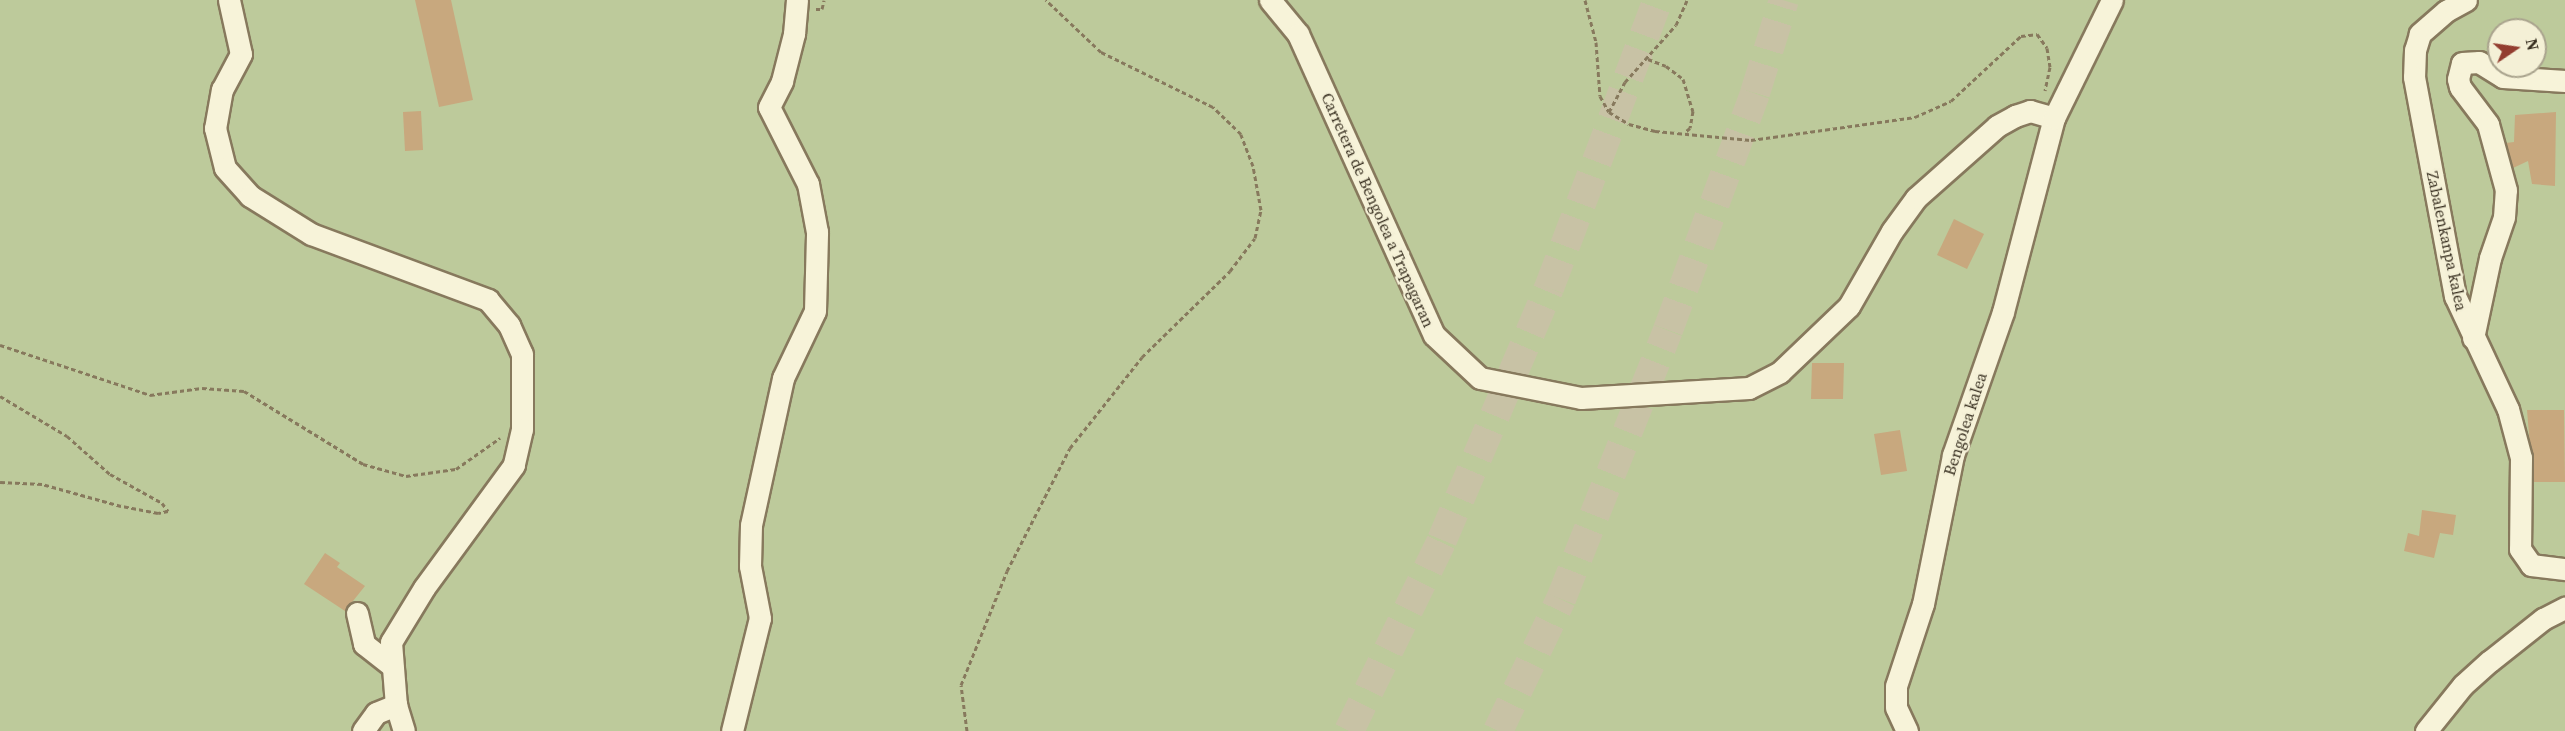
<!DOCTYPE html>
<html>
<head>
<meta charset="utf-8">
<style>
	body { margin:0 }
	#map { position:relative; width:2565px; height:731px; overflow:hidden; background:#ece7c6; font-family:"Source Serif 4",serif }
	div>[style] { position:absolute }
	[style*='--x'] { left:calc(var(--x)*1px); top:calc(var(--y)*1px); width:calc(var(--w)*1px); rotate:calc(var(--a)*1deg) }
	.green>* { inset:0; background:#bdca9b }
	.building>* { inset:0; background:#c8a87e }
	.highway-tunnel>* { height:30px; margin-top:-15px; transform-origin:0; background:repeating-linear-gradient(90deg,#c8c2a5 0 30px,transparent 0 45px) }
	.path>* { height:3px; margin-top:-1.5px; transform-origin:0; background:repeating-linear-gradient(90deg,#87795d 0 4.5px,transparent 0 7.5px) }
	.roads { filter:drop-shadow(2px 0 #87795d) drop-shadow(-2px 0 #87795d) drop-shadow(0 2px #87795d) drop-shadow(0 -2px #87795d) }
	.minor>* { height:21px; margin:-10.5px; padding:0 10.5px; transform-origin:10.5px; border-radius:10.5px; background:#f7f3d9 }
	span { translate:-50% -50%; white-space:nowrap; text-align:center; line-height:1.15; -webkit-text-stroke:4.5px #f4f0d6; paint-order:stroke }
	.street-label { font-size:16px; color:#382f20 }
	.north { position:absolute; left:2487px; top:18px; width:60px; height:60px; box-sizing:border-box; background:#f4f0d6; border:2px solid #a9a38d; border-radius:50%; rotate:77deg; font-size:16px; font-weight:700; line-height:24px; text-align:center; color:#382f20 }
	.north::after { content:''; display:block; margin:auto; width:21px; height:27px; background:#933e30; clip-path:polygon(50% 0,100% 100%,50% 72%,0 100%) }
</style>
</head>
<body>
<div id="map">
	<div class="green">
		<div style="clip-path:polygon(evenodd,0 0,2565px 0,2565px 731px,0 731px,0 0,2499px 30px,2535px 30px,2535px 66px,2499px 66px,2499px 30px)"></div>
	</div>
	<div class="building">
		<div style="clip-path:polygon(415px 0,451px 0,473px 100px,439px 107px)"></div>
		<div style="clip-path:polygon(421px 111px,423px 150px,405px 151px,403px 112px)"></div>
		<div style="clip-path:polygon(2556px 112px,2555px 186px,2532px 184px,2528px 161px,2513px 168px,2506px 143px,2514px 142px,2515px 115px)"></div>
		<div style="clip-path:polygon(1954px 219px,1984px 234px,1967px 269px,1937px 255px)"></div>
		<div style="clip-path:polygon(1812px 363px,1844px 363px,1843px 399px,1811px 399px)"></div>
		<div style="clip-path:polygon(2527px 410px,2564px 410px,2565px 482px,2533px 482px)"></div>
		<div style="clip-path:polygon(1900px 430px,1907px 471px,1881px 475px,1874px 434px)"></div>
		<div style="clip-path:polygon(2422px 510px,2456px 515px,2453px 535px,2440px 533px,2434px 558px,2404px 551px,2408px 533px,2419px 536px)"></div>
		<div style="clip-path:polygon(325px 553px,340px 563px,337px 567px,365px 586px,345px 611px,304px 584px)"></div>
	</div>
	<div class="highway-tunnel">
		<div style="--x:1349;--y:731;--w:212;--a:-64"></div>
		<div style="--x:1442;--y:540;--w:274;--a:-67"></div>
		<div style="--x:1549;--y:288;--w:308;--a:-69.3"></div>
		<div style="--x:1498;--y:731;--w:146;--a:-64.5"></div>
		<div style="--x:1561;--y:599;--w:289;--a:-68.3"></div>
		<div style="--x:1668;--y:330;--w:252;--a:-69.8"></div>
		<div style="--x:1755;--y:93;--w:97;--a:-72.7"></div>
	</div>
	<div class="path">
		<div style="--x:1585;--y:0;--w:43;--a:75.3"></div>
		<div style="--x:1596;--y:42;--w:54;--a:85.8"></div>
		<div style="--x:1600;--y:96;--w:18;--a:61"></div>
		<div style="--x:1609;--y:112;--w:23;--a:31"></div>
		<div style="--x:1629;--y:124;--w:27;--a:15"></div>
		<div style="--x:1655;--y:131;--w:96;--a:5.4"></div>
		<div style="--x:1751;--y:140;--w:166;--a:-8"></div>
		<div style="--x:1915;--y:117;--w:39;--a:-24"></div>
		<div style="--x:1951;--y:101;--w:96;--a:-42.9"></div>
		<div style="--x:2021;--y:36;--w:16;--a:-7"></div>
		<div style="--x:2037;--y:34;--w:17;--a:54"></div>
		<div style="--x:2047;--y:48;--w:19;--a:81"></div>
		<div style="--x:2050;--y:67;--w:24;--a:102"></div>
		<div style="--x:816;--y:9;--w:6;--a:0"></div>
		<div style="--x:822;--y:9;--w:9;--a:-77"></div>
		<div style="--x:1648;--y:59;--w:19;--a:21"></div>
		<div style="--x:1666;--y:66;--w:21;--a:37"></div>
		<div style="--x:1683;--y:79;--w:34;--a:73"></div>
		<div style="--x:1693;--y:111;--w:17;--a:100"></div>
		<div style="--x:1690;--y:128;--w:6;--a:141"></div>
		<div style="--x:1609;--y:112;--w:34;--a:-62"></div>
		<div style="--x:1625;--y:82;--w:76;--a:-48.2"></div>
		<div style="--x:1676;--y:25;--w:27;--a:-66"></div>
		<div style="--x:0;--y:345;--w:158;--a:18.4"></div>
		<div style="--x:150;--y:395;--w:52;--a:-7.7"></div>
		<div style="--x:202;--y:388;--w:42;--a:4.1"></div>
		<div style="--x:244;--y:391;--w:140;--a:31.5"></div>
		<div style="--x:363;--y:464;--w:45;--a:15.6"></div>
		<div style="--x:406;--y:476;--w:50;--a:-8"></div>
		<div style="--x:456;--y:469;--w:54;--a:-35.2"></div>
		<div style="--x:0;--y:396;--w:78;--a:30.8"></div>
		<div style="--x:67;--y:436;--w:57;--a:41.5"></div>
		<div style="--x:110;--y:474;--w:60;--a:29.1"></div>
		<div style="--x:162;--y:503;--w:10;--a:53"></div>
		<div style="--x:168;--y:511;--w:10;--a:169"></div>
		<div style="--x:158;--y:513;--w:38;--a:-169"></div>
		<div style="--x:121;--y:506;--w:82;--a:-164.4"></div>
		<div style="--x:42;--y:484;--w:42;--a:-177.3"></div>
		<div style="--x:967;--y:731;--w:46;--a:-97.4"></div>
		<div style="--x:961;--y:685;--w:123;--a:-68"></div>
		<div style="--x:1007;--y:571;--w:138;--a:-62.9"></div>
		<div style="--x:1070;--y:448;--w:116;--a:-51.6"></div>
		<div style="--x:1142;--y:357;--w:123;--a:-44.3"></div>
		<div style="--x:1230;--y:271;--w:41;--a:-52.9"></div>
		<div style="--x:1255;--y:238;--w:29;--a:-78"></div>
		<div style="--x:1261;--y:210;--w:45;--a:-100.3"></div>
		<div style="--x:1253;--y:166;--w:34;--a:-111"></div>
		<div style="--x:1241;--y:134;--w:39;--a:-136"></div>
		<div style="--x:1213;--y:107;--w:125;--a:-153.8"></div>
		<div style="--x:1101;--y:52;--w:76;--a:-136.6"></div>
	</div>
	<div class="roads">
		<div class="minor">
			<div style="--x:229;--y:0;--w:55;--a:77.5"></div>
			<div style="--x:241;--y:54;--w:40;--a:118"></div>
			<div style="--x:222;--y:89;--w:40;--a:100"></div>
			<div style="--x:215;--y:128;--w:41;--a:76"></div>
			<div style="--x:225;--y:168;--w:38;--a:48"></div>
			<div style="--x:250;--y:196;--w:72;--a:31.9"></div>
			<div style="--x:311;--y:234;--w:189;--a:20.4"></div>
			<div style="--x:488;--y:300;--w:33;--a:50"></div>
			<div style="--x:509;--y:325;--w:32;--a:66"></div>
			<div style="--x:522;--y:354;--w:75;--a:90"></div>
			<div style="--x:522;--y:429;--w:37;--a:103"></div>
			<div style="--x:514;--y:465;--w:152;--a:126.2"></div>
			<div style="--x:424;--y:588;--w:63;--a:121.4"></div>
			<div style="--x:391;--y:642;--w:63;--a:85.5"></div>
			<div style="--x:396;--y:705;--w:27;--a:73"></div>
			<div style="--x:1270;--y:0;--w:44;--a:50.5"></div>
			<div style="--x:1298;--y:34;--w:330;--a:65.7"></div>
			<div style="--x:1434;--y:335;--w:63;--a:43.1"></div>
			<div style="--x:1480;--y:378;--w:103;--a:11.2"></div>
			<div style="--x:1581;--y:398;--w:168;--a:-3.4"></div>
			<div style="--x:1749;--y:388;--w:35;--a:-27"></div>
			<div style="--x:1780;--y:372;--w:95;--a:-43.7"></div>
			<div style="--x:1849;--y:306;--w:86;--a:-60.2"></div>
			<div style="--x:1892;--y:231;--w:41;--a:-54"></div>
			<div style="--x:1916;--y:198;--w:108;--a:-41.6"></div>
			<div style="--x:1997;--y:126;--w:21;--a:-29"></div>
			<div style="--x:2015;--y:116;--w:16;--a:-18"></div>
			<div style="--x:2030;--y:111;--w:25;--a:16"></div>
			<div style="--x:2466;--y:0;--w:23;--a:151"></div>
			<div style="--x:2446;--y:11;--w:35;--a:139"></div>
			<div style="--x:2420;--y:34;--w:17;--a:107"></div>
			<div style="--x:2415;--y:50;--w:27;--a:92"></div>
			<div style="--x:2414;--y:77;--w:223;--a:79.4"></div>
			<div style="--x:2455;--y:296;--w:125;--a:64.9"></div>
			<div style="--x:2508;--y:409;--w:51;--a:75.1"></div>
			<div style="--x:2521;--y:458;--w:91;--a:90.6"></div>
			<div style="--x:2520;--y:549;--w:19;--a:55"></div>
			<div style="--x:2531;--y:565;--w:34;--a:7"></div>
			<div style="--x:2473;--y:338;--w:82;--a:-78"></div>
			<div style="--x:2490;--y:258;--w:43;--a:-71.1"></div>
			<div style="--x:2504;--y:217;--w:27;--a:-86"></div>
			<div style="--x:2506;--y:190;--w:68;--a:-105.3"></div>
			<div style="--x:2488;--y:124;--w:46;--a:-127.1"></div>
			<div style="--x:2460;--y:87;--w:8;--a:-104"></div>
			<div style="--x:2458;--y:79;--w:16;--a:-76"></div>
			<div style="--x:2462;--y:63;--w:17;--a:-3"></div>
			<div style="--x:2479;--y:62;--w:28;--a:32"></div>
			<div style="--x:2503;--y:77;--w:62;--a:3.7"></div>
			<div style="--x:357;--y:613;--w:32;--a:77"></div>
			<div style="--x:364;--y:644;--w:36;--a:38"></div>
			<div style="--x:363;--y:731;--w:22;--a:-54"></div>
			<div style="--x:376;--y:713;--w:22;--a:-22"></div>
			<div style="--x:732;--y:731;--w:116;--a:-76.1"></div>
			<div style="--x:760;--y:618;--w:53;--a:-100.9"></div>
			<div style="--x:750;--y:566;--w:41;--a:-88.6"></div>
			<div style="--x:751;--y:525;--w:150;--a:-77.7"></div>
			<div style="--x:783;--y:378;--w:74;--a:-64.5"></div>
			<div style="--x:815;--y:311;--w:79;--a:-88.5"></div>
			<div style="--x:817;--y:232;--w:49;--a:-100.6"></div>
			<div style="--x:808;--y:184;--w:86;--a:-116.9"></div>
			<div style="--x:769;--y:107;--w:29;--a:-63"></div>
			<div style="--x:782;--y:81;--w:49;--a:-75.7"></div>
			<div style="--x:794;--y:34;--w:34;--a:-85"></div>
			<div style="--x:1907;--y:731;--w:26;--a:-115"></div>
			<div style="--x:1896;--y:707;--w:21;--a:-90"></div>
			<div style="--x:1896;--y:686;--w:86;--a:-71.8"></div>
			<div style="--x:1923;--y:604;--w:152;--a:-78.6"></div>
			<div style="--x:1953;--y:455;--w:151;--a:-70.7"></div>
			<div style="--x:2003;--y:312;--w:201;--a:-75.3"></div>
			<div style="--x:2054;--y:118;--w:131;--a:-63.8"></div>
			<div style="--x:2426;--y:731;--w:59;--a:-51.2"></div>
			<div style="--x:2463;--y:685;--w:36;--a:-42"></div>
			<div style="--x:2490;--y:661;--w:68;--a:-38.4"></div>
			<div style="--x:2543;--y:619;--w:25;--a:-27"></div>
		</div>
	</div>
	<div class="street-label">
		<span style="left:1378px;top:210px;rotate:66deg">Carretera de Bengolea a Trapagaran</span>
		<span style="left:2447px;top:241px;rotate:78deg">Zabalenkanpa kalea</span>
		<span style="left:1965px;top:424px;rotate:-72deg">Bengolea kalea</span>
	</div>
	<div class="north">N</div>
</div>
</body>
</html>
